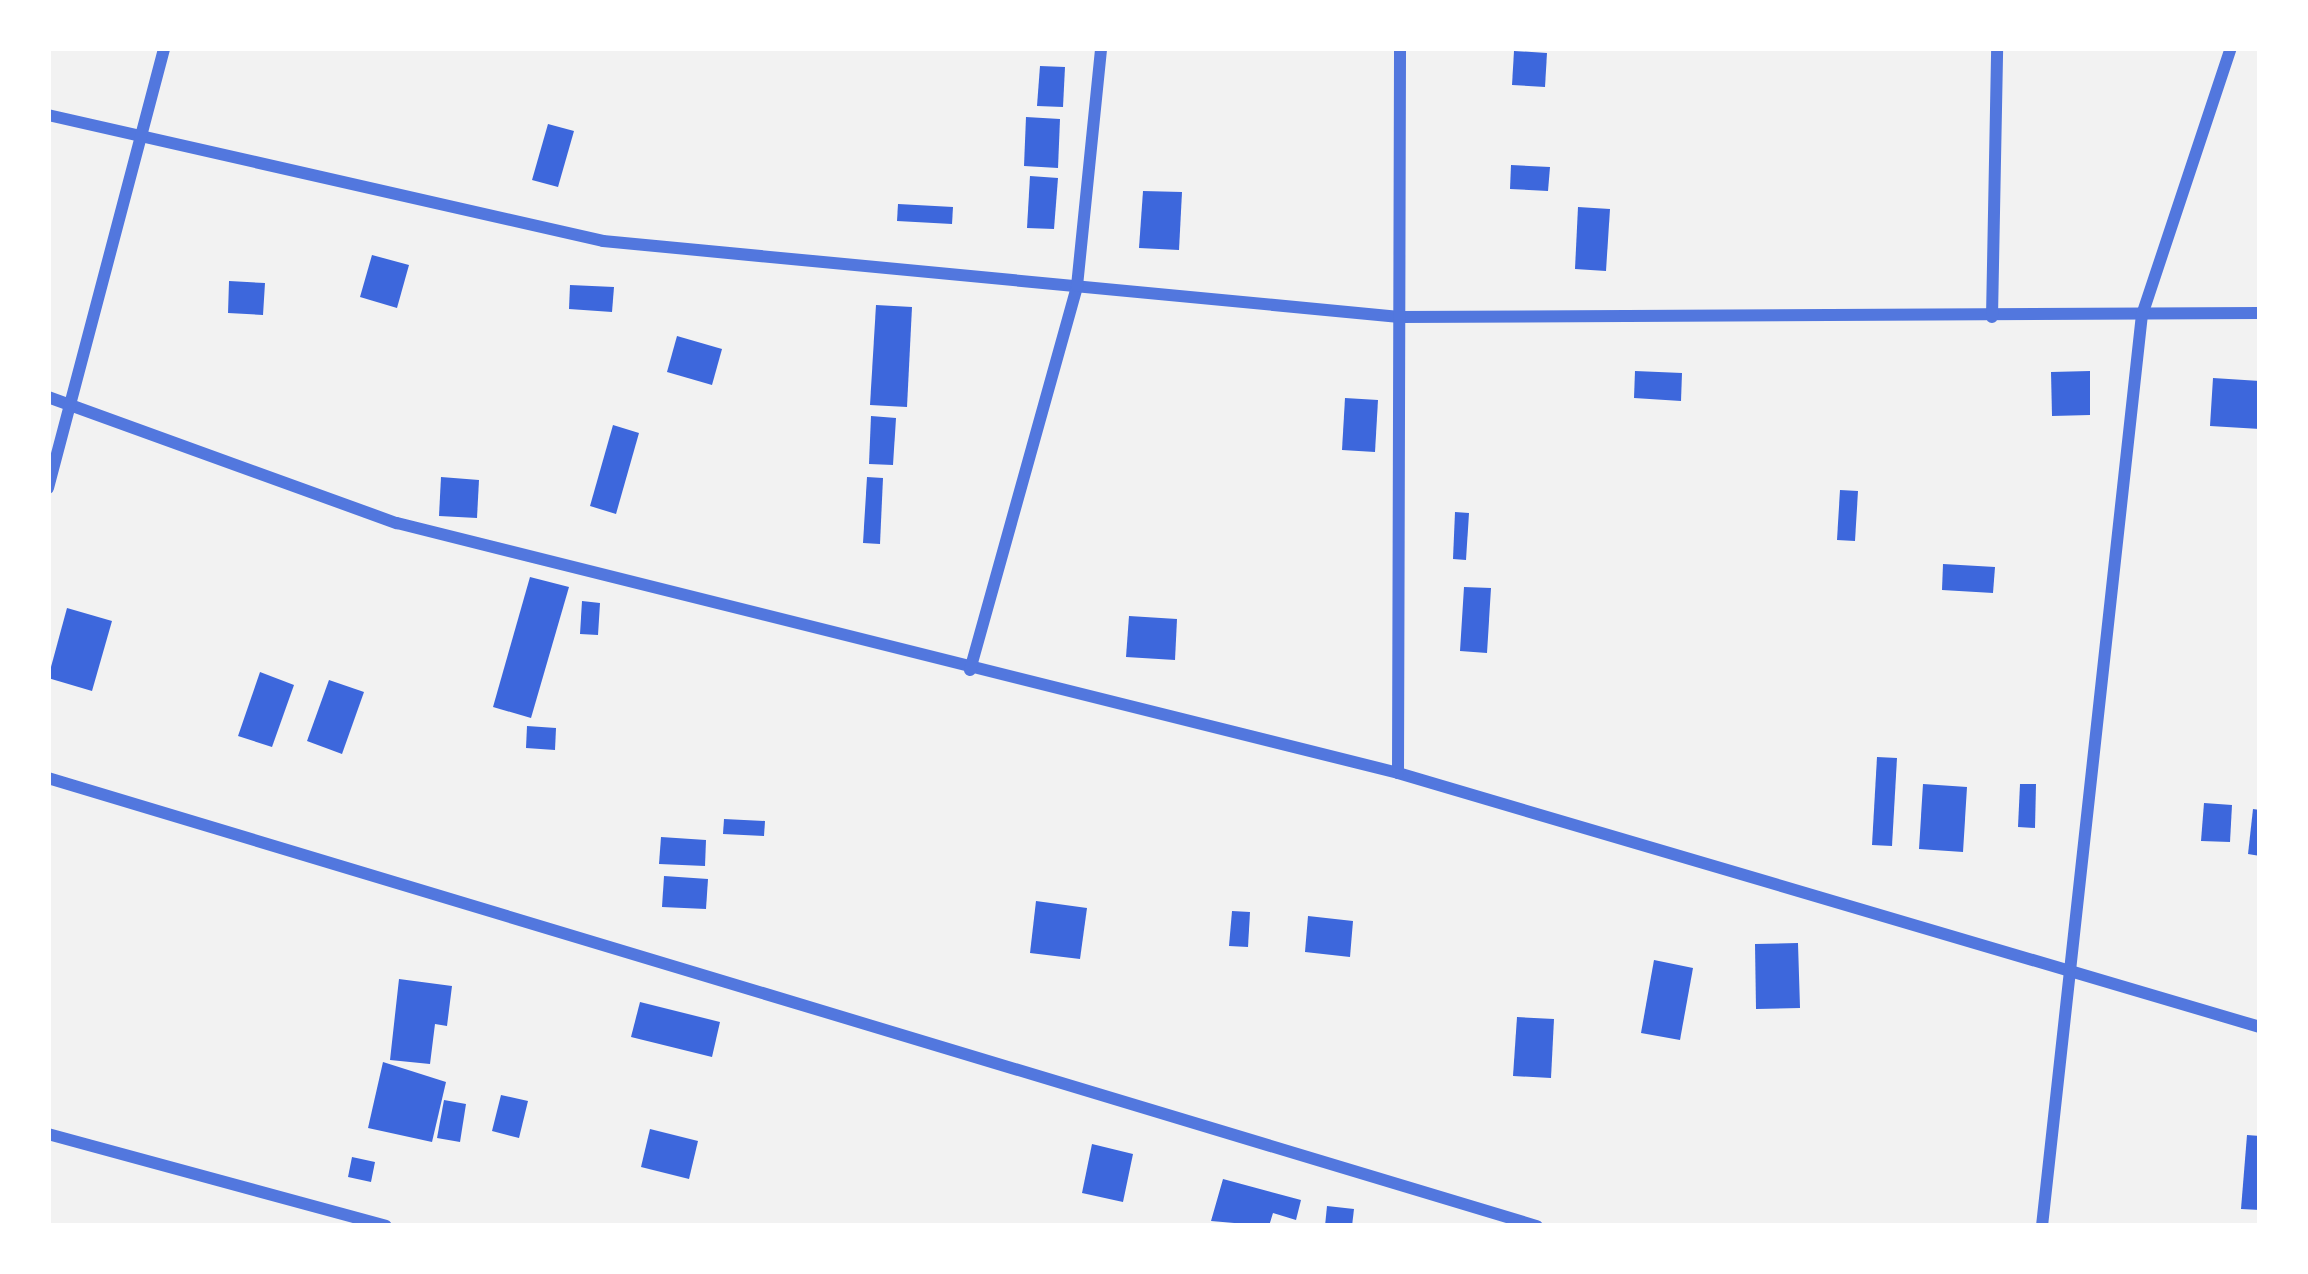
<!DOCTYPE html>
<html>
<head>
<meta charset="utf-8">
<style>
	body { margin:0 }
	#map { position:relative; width:2308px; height:1274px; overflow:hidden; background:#f2f2f2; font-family:"IBM Plex Sans",sans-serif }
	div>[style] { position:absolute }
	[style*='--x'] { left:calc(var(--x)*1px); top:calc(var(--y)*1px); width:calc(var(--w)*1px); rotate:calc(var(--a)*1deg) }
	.building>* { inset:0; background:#3d67dc }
	.minor>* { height:12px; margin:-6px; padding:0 6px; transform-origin:6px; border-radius:6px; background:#5277de }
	span { translate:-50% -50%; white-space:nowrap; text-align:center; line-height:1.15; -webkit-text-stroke:10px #fff; paint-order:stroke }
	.frame { position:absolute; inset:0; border:51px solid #fff; pointer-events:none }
</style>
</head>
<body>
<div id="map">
	<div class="building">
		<div style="clip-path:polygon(1514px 51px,1547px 53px,1545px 87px,1512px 85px)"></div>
		<div style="clip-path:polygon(1040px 66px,1065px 67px,1063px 107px,1037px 106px)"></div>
		<div style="clip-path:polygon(1026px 117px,1060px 119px,1058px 168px,1024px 166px)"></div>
		<div style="clip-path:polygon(548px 124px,574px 131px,558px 187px,532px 180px)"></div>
		<div style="clip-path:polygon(1511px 165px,1550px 167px,1548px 191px,1510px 189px)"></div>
		<div style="clip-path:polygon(1030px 176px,1058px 178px,1054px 229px,1027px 228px)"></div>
		<div style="clip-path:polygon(1143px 191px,1182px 192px,1179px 250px,1139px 248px)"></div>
		<div style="clip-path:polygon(898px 204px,953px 207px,952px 224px,897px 221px)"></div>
		<div style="clip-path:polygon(1578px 207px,1610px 209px,1606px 271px,1575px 269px)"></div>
		<div style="clip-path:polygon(372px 255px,409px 265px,397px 308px,360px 297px)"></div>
		<div style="clip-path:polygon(229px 281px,265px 283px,263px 315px,228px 313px)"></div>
		<div style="clip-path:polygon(570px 285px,614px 287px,612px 312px,569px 309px)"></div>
		<div style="clip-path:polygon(876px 305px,912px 307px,907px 407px,870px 405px)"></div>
		<div style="clip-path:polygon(677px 336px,722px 349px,712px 385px,667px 372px)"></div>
		<div style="clip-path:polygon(1635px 371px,1682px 373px,1681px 401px,1634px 398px)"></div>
		<div style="clip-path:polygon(2090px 371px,2090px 415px,2052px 416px,2051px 372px)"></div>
		<div style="clip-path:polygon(2213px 378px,2260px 381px,2260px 429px,2210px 426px)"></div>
		<div style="clip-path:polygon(1345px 398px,1378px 400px,1375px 452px,1342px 450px)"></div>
		<div style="clip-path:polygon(871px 416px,896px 418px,893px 465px,869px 464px)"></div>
		<div style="clip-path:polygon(613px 425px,639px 433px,616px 514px,590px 506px)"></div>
		<div style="clip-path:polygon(441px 477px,479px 480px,477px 518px,439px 516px)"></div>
		<div style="clip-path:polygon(867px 477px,883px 478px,880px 544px,863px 543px)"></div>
		<div style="clip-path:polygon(1840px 490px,1858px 491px,1855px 541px,1837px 540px)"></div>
		<div style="clip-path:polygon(1455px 512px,1469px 513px,1466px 560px,1453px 559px)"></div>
		<div style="clip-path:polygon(1943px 564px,1995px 567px,1993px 593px,1942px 590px)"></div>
		<div style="clip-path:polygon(530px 577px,569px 587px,531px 718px,493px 707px)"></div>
		<div style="clip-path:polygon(1464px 587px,1491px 588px,1487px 653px,1460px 651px)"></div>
		<div style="clip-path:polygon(582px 601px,600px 603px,598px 635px,580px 634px)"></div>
		<div style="clip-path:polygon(67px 608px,112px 621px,92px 691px,48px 678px)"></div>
		<div style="clip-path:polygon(1129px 616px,1177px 619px,1175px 660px,1126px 657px)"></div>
		<div style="clip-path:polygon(260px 672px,294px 685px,272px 747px,238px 736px)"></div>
		<div style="clip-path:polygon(329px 680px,364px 692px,342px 754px,307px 741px)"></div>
		<div style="clip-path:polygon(527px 726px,556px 728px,555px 750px,526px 748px)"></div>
		<div style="clip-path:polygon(1877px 757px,1897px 758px,1892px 846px,1872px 845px)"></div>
		<div style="clip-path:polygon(1923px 784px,1967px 787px,1963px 852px,1919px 849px)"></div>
		<div style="clip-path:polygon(2020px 784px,2036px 784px,2035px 828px,2018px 827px)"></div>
		<div style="clip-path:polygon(2204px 803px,2232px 805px,2230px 842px,2201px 841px)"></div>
		<div style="clip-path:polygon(2253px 809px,2260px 810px,2260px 856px,2248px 854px)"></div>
		<div style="clip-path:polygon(724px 819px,765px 821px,764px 836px,723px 834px)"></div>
		<div style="clip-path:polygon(661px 837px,706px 840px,705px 866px,659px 864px)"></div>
		<div style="clip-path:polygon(664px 876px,708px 879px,706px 909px,662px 907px)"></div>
		<div style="clip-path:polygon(1036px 901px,1087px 908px,1080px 959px,1030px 953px)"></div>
		<div style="clip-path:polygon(1232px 911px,1250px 912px,1248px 947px,1229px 946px)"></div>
		<div style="clip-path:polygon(1308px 916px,1353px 921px,1350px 957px,1305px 952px)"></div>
		<div style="clip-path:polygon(1798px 943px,1800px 1008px,1756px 1009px,1755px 944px)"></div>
		<div style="clip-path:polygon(1654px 960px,1693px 968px,1680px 1040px,1641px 1033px)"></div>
		<div style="clip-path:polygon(399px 979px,452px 986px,447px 1026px,435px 1024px,430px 1064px,390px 1060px)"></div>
		<div style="clip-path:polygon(640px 1002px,720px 1022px,712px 1057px,631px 1037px)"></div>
		<div style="clip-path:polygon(1517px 1017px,1554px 1019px,1551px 1078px,1513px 1076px)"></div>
		<div style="clip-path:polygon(383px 1062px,446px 1082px,432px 1142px,368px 1128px)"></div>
		<div style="clip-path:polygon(501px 1095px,528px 1101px,519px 1138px,492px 1131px)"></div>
		<div style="clip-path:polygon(444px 1100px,466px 1104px,460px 1142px,437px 1138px)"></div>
		<div style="clip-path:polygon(650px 1129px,698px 1141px,689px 1179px,641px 1167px)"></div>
		<div style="clip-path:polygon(2247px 1135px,2260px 1136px,2260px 1210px,2241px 1209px)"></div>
		<div style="clip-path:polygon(1092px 1144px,1133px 1154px,1123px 1202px,1082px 1193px)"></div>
		<div style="clip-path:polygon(352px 1157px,375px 1162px,371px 1182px,348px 1177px)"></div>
		<div style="clip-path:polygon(1223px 1179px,1301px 1200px,1296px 1220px,1273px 1213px,1269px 1226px,1211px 1221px)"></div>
		<div style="clip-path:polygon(1327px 1206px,1354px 1209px,1352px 1226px,1325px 1226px)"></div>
	</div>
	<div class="minor">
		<div style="--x:48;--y:115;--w:569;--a:12.79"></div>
		<div style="--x:603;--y:241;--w:800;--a:5.45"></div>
		<div style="--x:1399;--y:317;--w:861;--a:-0.27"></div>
		<div style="--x:1992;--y:317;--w:269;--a:-88.9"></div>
		<div style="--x:48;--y:397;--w:371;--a:19.9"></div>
		<div style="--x:397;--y:523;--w:1032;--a:14.02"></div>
		<div style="--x:1398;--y:773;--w:899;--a:16.42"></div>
		<div style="--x:48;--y:488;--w:455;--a:-75.2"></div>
		<div style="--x:970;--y:670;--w:399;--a:-74.4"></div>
		<div style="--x:1077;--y:286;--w:239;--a:-84.2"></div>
		<div style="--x:1398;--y:773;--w:725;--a:-89.84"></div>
		<div style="--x:48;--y:778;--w:1555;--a:16.75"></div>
		<div style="--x:48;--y:1134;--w:350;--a:15.2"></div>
		<div style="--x:2042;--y:1226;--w:916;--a:-83.74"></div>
		<div style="--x:2142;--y:315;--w:281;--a:-71.6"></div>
	</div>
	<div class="frame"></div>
</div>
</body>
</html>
